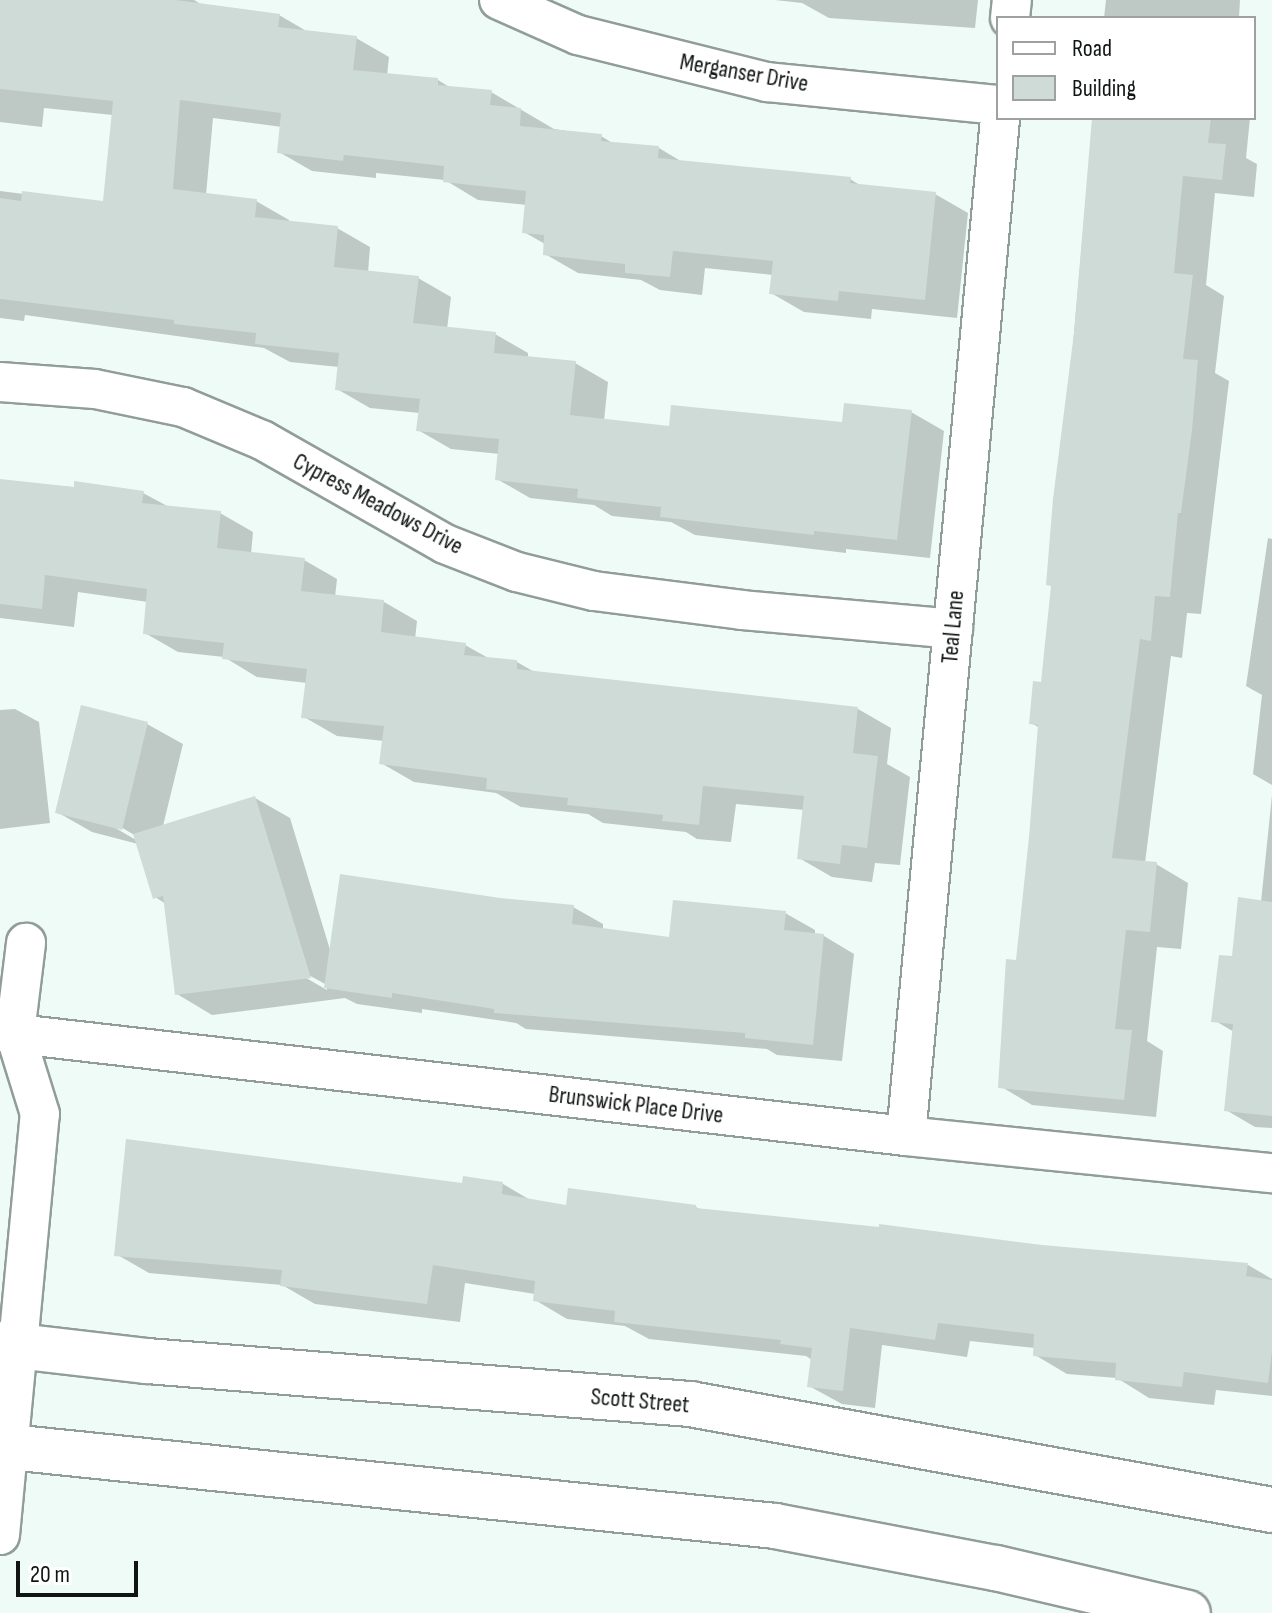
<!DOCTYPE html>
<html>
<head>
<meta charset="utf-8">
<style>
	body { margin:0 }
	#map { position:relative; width:1272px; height:1613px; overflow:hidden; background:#eefbf6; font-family:"Sofia Sans Condensed",sans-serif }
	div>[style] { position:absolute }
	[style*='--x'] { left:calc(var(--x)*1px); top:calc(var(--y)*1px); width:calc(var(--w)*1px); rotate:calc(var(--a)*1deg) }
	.shadow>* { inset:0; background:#0003 }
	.building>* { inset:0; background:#cedbd6 }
	.roads { filter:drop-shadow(2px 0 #919d98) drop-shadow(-2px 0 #919d98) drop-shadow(0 2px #919d98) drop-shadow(0 -2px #919d98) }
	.street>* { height:38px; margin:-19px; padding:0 19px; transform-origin:19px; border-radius:19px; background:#fff }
	.secondary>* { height:44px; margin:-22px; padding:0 22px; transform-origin:22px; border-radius:22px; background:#fff }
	span { translate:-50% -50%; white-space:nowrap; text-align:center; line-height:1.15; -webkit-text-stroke:6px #fff; paint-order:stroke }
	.street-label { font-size:24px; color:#101513 }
	.legend { position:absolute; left:996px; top:16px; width:260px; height:104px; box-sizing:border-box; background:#fff; border:2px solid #9fa1a1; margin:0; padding:10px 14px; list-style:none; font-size:24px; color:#101513 }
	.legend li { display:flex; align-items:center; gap:16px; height:40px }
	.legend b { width:40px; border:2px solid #9fa1a1 }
	.scale { position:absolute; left:16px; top:1561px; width:122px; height:36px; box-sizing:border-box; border:4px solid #101513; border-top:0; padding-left:10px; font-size:24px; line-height:28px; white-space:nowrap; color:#101513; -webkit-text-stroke:6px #fff; paint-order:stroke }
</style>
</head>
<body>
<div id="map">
	<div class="shadow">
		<div style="clip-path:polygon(0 0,194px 0,204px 6px,279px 15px,308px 32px,356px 38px,389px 57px,387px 76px,438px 80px,451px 88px,491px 92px,554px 129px,601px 136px,614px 144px,659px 148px,684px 163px,850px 179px,863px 187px,935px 194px,968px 213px,957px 318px,872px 309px,871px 319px,804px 312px,771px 293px,773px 275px,705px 268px,702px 295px,660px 290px,641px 280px,578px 273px,545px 254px,545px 244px,524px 232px,527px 205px,478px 200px,445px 180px,376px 173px,376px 178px,312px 171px,279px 152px,282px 127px,213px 118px,206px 195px,256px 201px,289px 220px,289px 223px,337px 228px,370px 247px,368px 273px,418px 278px,451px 297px,447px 329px,495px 334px,528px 353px,528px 358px,575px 363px,608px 382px,604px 421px,671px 428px,843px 424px,911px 412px,944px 431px,930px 558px,846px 549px,846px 553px,695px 535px,671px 522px,612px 516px,594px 505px,530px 498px,497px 479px,500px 454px,451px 449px,418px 430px,420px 413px,370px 408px,337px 389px,339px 367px,290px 362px,264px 348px,25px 315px,24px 321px,0 318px,0 191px,104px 204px,113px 115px,44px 108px,42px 127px,0 122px)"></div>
		<div style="clip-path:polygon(775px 0,978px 0,975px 28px,829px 18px,802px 3px)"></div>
		<div style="clip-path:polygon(1106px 0,1240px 0,1239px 18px,1104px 18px)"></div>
		<div style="clip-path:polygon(1093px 118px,1250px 118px,1246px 158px,1257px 164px,1254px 197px,1215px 193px,1206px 285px,1224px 296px,1215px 373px,1229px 381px,1201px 614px,1187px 613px,1182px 658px,1171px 656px,1145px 863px,1156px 864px,1188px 883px,1181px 949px,1157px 947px,1147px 1041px,1163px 1051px,1156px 1117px,1032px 1105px,1000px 1086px,1018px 963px,1040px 728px,1031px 723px,1043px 684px)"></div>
		<div style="clip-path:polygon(0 481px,143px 493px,169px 507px,220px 513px,253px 532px,251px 554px,304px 560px,337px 579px,335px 597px,384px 602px,417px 621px,415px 639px,465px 645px,490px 659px,517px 662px,536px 673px,858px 709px,891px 728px,887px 764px,910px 777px,900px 865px,875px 863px,872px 882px,832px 877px,799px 858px,805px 810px,736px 804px,731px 842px,697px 839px,686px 832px,603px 823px,588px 814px,521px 807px,496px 793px,414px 782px,381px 763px,384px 741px,337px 736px,304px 717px,307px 683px,257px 677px,224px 657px,178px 652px,145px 633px,148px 602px,78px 592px,74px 627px,0 618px)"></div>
		<div style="clip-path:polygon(1268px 538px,1272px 539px,1272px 785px,1253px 774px,1262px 695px,1246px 686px)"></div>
		<div style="clip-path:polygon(15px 709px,39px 722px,50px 823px,0 829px,0 710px)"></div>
		<div style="clip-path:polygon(evenodd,147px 724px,183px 744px,163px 826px,255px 798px,290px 818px,331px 953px,499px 900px,573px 907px,603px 924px,603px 930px,671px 939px,785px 913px,815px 930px,815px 936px,824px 936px,854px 954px,842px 1061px,777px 1055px,767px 1049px,526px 1029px,516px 1023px,422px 1009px,422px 1013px,357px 1004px,345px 998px,212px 1015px,177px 994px,166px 904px,155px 897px,138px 844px,92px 832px,57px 812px,147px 724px,114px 823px,136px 836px,136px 840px,112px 826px,114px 823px,147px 724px,303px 972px,327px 985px,327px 990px,301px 975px,303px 972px)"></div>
		<div style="clip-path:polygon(1272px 795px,1272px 1128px,1255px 1127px,1226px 1110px,1234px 1032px,1214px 1020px,1234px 958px,1261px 902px)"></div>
		<div style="clip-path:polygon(503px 1184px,532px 1201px,568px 1207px,696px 1207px,703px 1211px,1042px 1247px,1248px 1265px,1272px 1279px,1272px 1396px,1216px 1390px,1214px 1405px,1149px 1398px,1117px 1378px,1067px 1374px,1035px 1355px,1035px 1348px,970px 1341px,967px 1357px,882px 1345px,875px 1408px,842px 1404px,809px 1386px,812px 1360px,806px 1356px,649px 1339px,625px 1326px,567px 1319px,535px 1300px,535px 1294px,465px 1283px,460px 1322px,315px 1304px,282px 1285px,149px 1273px,116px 1254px,464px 1185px)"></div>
	</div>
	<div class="building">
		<div style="clip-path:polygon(0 0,176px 0,280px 14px,278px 27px,357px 36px,353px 70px,438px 78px,438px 85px,492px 90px,490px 105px,521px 108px,520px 126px,602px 134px,601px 141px,659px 146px,658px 158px,851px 177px,850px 183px,936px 192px,925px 300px,839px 291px,838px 301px,769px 294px,773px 261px,673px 251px,670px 277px,625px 273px,625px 264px,543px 255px,544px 235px,522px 233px,526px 191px,443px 182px,444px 166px,344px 155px,343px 161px,277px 153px,281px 113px,180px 100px,173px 189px,257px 199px,255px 217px,338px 226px,334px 267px,419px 276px,413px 323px,496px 332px,494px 353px,576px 361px,570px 415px,669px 426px,671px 405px,842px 422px,844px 403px,912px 410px,897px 540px,814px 531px,814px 535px,660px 517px,661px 507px,577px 498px,578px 489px,495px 480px,499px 439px,416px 431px,420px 399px,335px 390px,339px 353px,255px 344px,256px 333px,174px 324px,174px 320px,0 299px,0 198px,21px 201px,22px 191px,103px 201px,113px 101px,0 89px)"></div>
		<div style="clip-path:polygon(1092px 118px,1211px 118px,1208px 143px,1226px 144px,1222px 180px,1183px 176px,1174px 273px,1193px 275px,1183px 359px,1198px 360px,1192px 430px,1181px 513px,1178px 513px,1170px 597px,1155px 596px,1151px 641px,1140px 639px,1112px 858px,1157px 862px,1150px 932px,1126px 930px,1115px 1029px,1132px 1030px,1124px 1100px,998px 1088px,1006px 959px,1016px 960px,1029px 837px,1038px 725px,1029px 724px,1033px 681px,1041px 682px,1051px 586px,1046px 585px,1053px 499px,1074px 333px)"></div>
		<div style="clip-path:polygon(0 479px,74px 487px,74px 481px,144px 491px,142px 503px,221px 511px,217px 548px,305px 558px,301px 591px,384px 600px,381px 632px,466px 643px,464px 655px,517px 660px,517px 669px,858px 707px,853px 753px,878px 756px,867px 848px,842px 845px,840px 864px,797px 859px,804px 796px,703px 786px,699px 825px,662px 821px,663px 815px,567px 805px,568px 798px,486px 789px,487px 778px,379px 764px,384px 726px,301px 718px,307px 669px,222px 659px,224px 643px,143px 634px,147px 589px,45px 575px,42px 609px,0 604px)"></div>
		<div style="clip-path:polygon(81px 705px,148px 722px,122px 830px,55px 813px)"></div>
		<div style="clip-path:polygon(255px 796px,311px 978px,175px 995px,163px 896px,153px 899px,133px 834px)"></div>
		<div style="clip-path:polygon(340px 874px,500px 898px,574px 905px,572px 924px,669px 937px,673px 900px,786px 911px,784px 930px,824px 934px,813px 1045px,745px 1038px,745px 1033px,494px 1013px,494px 1009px,392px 993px,392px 998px,324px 988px)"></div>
		<div style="clip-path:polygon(1238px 897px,1272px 902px,1272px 1116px,1224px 1111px,1233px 1024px,1211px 1022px,1219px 955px,1232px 956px)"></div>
		<div style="clip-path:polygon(126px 1139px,462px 1183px,463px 1176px,503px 1182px,502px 1194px,566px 1205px,568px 1188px,696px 1205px,696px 1208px,879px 1227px,879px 1224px,1042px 1245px,1248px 1263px,1246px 1276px,1272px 1280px,1272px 1351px,1268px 1383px,1184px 1372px,1182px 1387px,1115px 1380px,1116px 1363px,1033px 1356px,1034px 1334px,938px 1323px,935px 1340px,850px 1328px,843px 1391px,807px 1387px,812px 1348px,780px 1344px,781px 1340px,614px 1322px,615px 1311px,533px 1301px,535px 1281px,433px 1265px,427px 1304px,280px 1286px,282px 1270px,114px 1256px)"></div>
	</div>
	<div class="roads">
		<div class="street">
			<div style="--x:499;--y:0;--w:86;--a:23.9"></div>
			<div style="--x:578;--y:35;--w:195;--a:14"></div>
			<div style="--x:767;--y:82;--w:232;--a:5.7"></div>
			<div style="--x:1010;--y:18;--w:18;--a:-84"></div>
			<div style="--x:0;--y:382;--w:95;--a:4.2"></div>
			<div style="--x:95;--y:389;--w:90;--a:11.6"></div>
			<div style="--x:183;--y:407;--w:86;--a:22.7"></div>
			<div style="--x:262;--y:440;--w:210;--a:29.6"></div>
			<div style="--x:445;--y:544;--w:77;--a:21.3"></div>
			<div style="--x:517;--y:572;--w:79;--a:13.9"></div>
			<div style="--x:594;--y:591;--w:149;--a:7.3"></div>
			<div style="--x:742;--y:610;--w:212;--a:5.1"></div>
			<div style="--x:0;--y:1032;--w:912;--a:6.55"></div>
			<div style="--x:906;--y:1136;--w:368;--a:5.8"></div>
			<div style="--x:906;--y:1136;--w:1022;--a:-84.72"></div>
			<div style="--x:0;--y:1535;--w:423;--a:-84.6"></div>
			<div style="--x:40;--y:1114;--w:85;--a:-107.2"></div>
			<div style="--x:15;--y:1033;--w:91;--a:-83"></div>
		</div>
		<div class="secondary">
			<div style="--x:0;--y:1344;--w:148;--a:6.6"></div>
			<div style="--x:147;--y:1361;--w:545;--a:4.53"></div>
			<div style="--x:690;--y:1404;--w:592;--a:10.32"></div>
			<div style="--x:0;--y:1446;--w:779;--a:5.89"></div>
			<div style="--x:775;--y:1526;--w:225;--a:10.8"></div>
			<div style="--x:996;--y:1568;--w:197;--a:13.2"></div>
		</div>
	</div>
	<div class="street-label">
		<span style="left:744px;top:73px;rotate:10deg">Merganser Drive</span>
		<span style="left:378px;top:504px;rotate:28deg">Cypress Meadows Drive</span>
		<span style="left:953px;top:627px;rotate:-85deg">Teal Lane</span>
		<span style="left:636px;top:1105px;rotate:7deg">Brunswick Place Drive</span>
		<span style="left:640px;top:1401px;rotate:5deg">Scott Street</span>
	</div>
	<ul class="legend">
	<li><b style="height:10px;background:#fff"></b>Road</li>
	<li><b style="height:22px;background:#cedbd6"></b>Building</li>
	</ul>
	<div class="scale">20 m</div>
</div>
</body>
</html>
